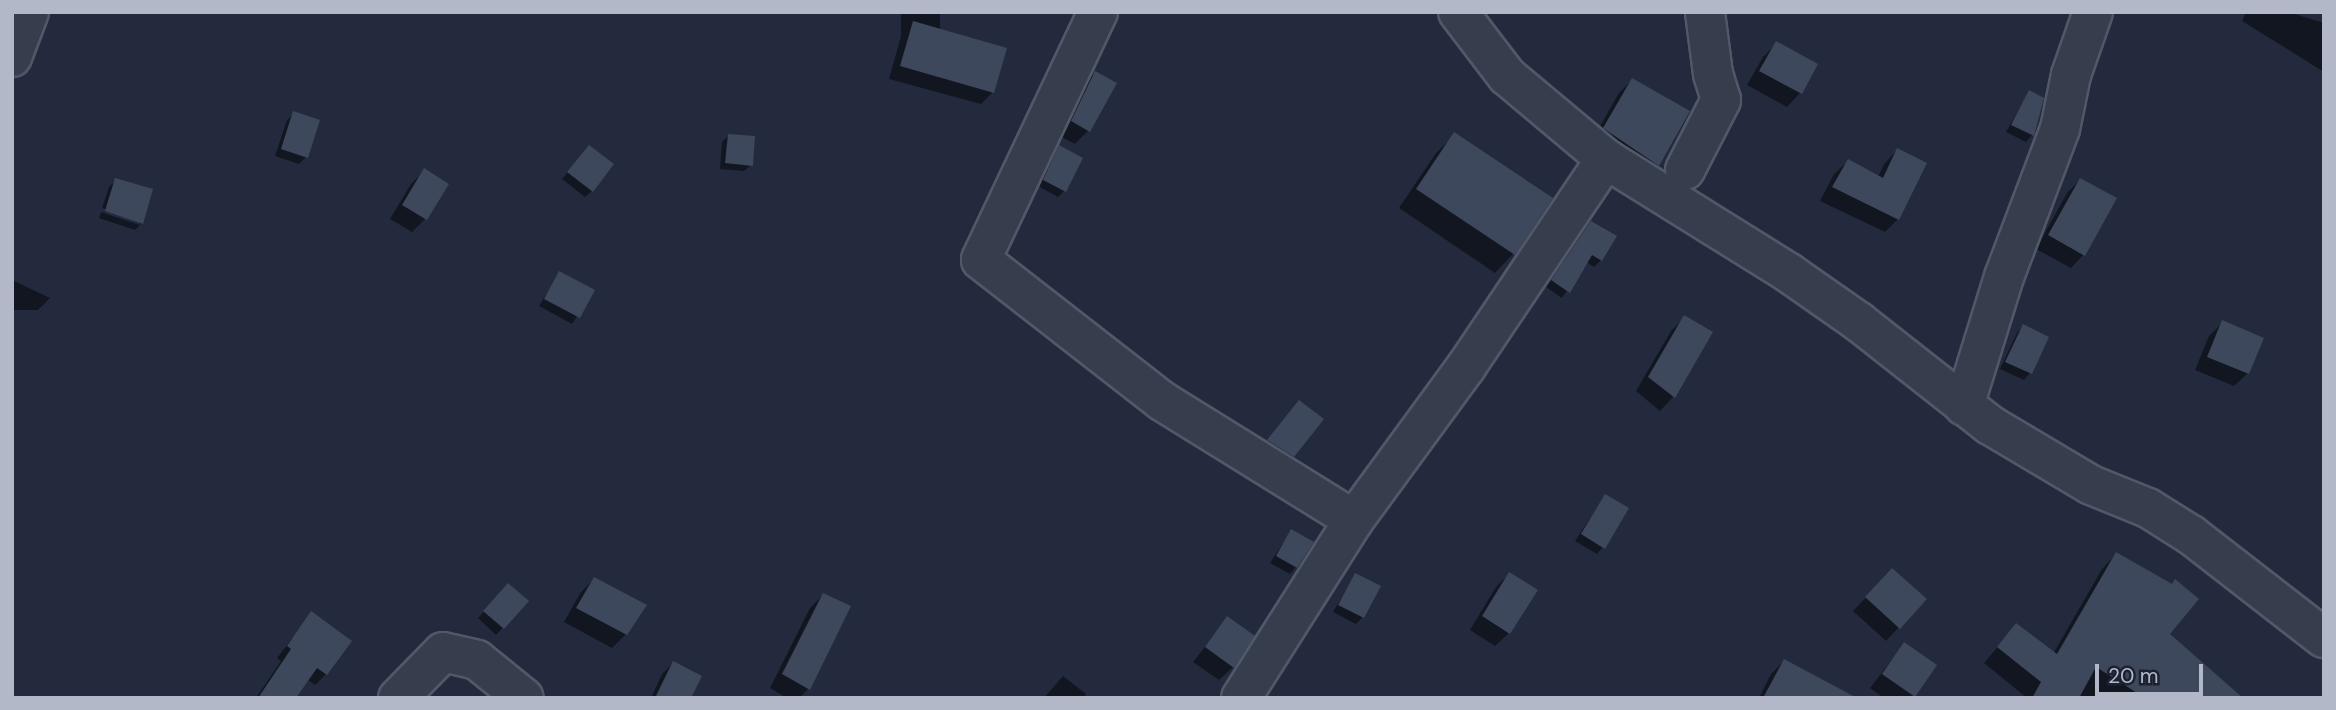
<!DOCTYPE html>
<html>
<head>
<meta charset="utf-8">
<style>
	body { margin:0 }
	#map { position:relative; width:2336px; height:710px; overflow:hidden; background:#232a3d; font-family:"DM Sans",sans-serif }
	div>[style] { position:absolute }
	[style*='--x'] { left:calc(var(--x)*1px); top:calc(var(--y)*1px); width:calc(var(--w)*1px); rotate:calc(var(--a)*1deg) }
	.shadow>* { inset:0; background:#0007 }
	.building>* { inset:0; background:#3e485c }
	.roads { filter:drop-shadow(2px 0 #525868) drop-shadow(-2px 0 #525868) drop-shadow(0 2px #525868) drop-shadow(0 -2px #525868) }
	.minor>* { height:38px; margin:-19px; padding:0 19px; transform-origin:19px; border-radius:19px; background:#363d4d }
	span { translate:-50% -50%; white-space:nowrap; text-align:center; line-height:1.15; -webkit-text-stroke:5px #1c2232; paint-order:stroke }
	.frame { position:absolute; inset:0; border:14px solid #b2b8c8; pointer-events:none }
	.scale { position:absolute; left:2095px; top:664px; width:108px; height:32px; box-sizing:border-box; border:4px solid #b2b8c8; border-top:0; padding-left:9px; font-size:21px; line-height:24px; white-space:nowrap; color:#b2b8c8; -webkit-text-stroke:5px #1c2232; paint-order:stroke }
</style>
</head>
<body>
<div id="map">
	<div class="shadow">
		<div style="clip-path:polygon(901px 12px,940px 12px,940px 31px,993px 92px,981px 104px,889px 79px,901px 36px)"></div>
		<div style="clip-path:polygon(2246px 12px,2288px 12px,2324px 23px,2324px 72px,2242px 21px)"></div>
		<div style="clip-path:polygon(1777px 43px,1816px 65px,1800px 93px,1787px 107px,1747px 85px,1763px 57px)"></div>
		<div style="clip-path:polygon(1095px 73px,1115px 84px,1088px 131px,1075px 144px,1058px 135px,1081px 86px)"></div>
		<div style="clip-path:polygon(1632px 80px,1688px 112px,1658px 165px,1644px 179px,1591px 142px,1619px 93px)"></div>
		<div style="clip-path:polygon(2029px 92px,2032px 135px,2026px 142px,2006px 132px)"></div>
		<div style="clip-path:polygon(294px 113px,306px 157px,299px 164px,275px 156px,287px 120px)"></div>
		<div style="clip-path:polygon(1455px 135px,1551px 199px,1513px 254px,1495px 273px,1399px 208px,1436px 153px)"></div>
		<div style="clip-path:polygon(728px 136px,751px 165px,744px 171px,720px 169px,722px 142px)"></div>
		<div style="clip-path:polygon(1060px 148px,1064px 191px,1058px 197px,1038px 186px,1053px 154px)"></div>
		<div style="clip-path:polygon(1897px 150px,1898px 219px,1885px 232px,1820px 201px,1834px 174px,1848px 161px,1878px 177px,1884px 164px)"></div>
		<div style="clip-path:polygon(583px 154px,592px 191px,585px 197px,562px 179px)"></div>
		<div style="clip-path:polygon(424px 171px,425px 219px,412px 232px,390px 219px,411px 184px)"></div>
		<div style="clip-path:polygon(116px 180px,142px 223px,135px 230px,99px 218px,101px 212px,140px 225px,140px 221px,102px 208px,109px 187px)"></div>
		<div style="clip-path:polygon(2080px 180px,2084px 254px,2071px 268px,2036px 249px,2067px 193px)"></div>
		<div style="clip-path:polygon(1591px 223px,1601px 260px,1594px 267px,1586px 262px,1562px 298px,1546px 287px)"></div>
		<div style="clip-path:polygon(559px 274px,592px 291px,572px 324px,539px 306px)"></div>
		<div style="clip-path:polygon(12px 280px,50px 298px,38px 310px,12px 310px)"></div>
		<div style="clip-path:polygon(1684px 318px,1711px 333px,1673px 397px,1660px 411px,1636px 391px,1671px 331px)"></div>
		<div style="clip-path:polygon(2223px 322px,2248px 373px,2234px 386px,2195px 370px,2209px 336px)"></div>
		<div style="clip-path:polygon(2023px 326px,2030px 373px,2024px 380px,2000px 369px,2017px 333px)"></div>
		<div style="clip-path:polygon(1293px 409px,1293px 456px,1286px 463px,1262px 448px)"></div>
		<div style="clip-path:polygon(1605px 496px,1603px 547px,1597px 554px,1575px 541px)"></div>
		<div style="clip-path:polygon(1291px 531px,1296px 567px,1290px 574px,1270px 563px)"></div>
		<div style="clip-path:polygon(2116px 554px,2168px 634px,2217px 698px,2027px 698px,1984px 663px,2016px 625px,2053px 654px,2102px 569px)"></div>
		<div style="clip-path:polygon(1509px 574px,1509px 633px,1495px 646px,1470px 630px,1496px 587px)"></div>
		<div style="clip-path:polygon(1355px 575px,1363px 617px,1356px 624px,1333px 612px)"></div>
		<div style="clip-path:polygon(594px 579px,626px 634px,612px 648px,564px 622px,581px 592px)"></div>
		<div style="clip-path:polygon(1879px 584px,1899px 627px,1886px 641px,1853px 611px)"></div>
		<div style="clip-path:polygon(508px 585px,527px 601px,496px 635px,478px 618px)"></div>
		<div style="clip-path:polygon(823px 595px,808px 689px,799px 698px,787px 698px,770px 688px,810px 608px)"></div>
		<div style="clip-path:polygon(312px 613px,326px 674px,315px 685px,307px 679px,294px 698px,256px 698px,281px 661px,277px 658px)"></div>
		<div style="clip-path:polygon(1227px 619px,1233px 667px,1219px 680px,1193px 662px)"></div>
		<div style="clip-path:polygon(1904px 644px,1914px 696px,1884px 698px,1870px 688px)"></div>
		<div style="clip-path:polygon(1784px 661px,1853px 698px,1759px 698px,1771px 674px)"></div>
		<div style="clip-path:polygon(673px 663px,689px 698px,651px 698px,662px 674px)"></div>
		<div style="clip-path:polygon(1063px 676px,1086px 694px,1084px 698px,1044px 698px)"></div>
	</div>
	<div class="building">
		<div style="clip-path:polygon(913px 21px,1007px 48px,994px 93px,900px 66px)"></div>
		<div style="clip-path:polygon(1776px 41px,1818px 64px,1802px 94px,1759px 71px)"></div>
		<div style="clip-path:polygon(1095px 71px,1117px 83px,1090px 132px,1071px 121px)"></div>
		<div style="clip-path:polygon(1632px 78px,1690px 111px,1659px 166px,1603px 128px)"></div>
		<div style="clip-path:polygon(2029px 90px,2044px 98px,2034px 136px,2011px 125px)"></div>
		<div style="clip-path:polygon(293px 111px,320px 120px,308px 158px,281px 149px)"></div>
		<div style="clip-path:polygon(1454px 132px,1553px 198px,1515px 255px,1416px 189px)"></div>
		<div style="clip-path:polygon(728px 134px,755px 136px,753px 166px,725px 163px)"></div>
		<div style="clip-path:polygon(589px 145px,614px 164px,593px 192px,567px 172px)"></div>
		<div style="clip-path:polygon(1059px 145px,1083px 158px,1066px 192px,1043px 180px)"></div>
		<div style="clip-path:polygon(1897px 148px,1927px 163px,1899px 220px,1832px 187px,1848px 159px,1883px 178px)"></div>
		<div style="clip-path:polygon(424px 168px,449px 184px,427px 220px,402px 205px)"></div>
		<div style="clip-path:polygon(115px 178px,153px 189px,143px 224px,105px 211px)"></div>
		<div style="clip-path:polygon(2080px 178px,2117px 198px,2085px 256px,2048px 235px)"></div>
		<div style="clip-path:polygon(1591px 221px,1617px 236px,1602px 261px,1592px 255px,1570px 293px,1551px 280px)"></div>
		<div style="clip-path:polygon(559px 271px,595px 290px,580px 318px,544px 299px)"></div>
		<div style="clip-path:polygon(1684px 315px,1713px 332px,1675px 398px,1648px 377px)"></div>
		<div style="clip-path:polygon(2222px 320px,2264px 338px,2249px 374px,2207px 357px)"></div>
		<div style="clip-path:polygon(2023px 324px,2049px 337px,2032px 374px,2005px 362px)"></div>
		<div style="clip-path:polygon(1299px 400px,1324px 419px,1294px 457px,1267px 440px)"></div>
		<div style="clip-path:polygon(1605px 494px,1629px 508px,1605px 549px,1581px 534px)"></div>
		<div style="clip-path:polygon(1291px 529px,1314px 542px,1297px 568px,1276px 556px)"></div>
		<div style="clip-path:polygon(2116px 552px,2172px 584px,2175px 579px,2199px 599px,2170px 634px,2243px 698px,2145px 698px,2096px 667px,2079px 698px,2032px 698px,2041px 682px,1997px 647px,2016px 623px,2057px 654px)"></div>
		<div style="clip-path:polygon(1892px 568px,1927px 599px,1900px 629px,1865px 597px)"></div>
		<div style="clip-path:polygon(1509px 572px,1538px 590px,1510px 634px,1482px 616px)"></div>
		<div style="clip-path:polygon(1355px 573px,1381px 586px,1364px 618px,1338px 605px)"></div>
		<div style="clip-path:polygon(594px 577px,647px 605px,627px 635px,576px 608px)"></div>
		<div style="clip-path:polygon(508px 583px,529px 601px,504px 629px,483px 611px)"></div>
		<div style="clip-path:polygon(823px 593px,851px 606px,810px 690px,782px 674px)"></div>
		<div style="clip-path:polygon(311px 611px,352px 641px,327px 675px,317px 668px,296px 698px,258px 698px,291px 649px,287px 646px)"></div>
		<div style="clip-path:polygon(1227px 616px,1255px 636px,1234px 668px,1205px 647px)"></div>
		<div style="clip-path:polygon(1904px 642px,1937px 665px,1915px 697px,1882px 674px)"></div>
		<div style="clip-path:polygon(1784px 659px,1857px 698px,1763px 698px)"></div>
		<div style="clip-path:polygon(673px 661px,702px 676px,691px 698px,655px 698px)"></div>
	</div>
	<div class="roads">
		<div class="minor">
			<div style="--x:1098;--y:12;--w:274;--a:115.3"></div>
			<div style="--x:981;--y:260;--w:229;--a:37.9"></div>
			<div style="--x:1162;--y:401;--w:226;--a:31.8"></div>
			<div style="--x:1458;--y:12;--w:81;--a:52.6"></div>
			<div style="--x:1507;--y:76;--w:129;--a:40"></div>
			<div style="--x:1606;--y:159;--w:216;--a:31.9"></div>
			<div style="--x:1789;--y:273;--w:85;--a:35"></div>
			<div style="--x:1859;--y:322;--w:167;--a:38.2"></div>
			<div style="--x:1990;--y:425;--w:117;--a:30.7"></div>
			<div style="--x:2091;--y:485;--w:61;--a:22"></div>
			<div style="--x:2148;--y:508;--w:51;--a:32.1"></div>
			<div style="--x:2191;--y:535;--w:168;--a:37.8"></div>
			<div style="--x:12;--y:57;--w:48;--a:-69.3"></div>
			<div style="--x:1685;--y:170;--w:79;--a:-62.8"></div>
			<div style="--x:1721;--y:100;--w:27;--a:-107"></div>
			<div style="--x:1713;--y:74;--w:63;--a:-97.4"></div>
			<div style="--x:1964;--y:406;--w:135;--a:-72.8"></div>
			<div style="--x:2004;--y:277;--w:158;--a:-69.3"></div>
			<div style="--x:2060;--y:129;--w:55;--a:-78.5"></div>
			<div style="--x:2071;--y:75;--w:67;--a:-70.8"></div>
			<div style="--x:398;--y:698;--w:64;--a:-45.6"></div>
			<div style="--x:443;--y:652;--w:35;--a:13"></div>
			<div style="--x:477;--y:660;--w:60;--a:39"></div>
			<div style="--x:1241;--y:698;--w:211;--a:-57.6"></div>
			<div style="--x:1354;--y:520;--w:190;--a:-53.8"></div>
			<div style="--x:1466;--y:367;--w:251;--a:-56.1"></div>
		</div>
	</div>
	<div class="frame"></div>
	<div class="scale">20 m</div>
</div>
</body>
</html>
